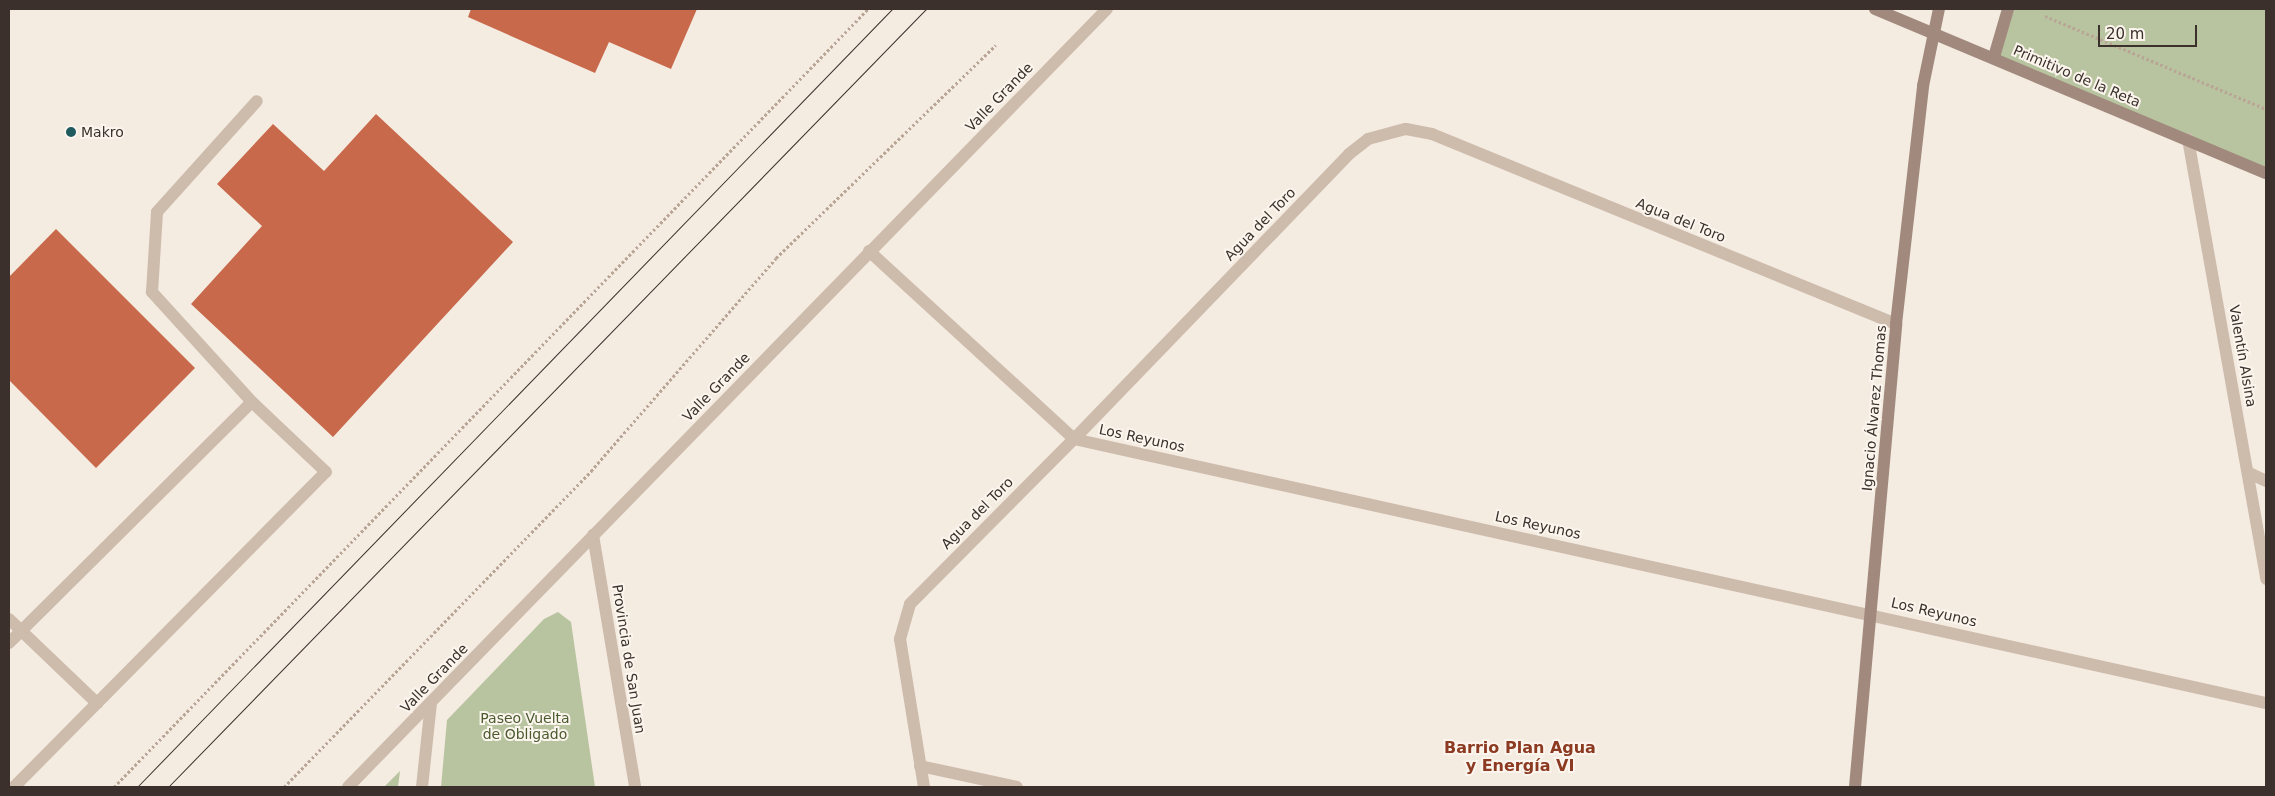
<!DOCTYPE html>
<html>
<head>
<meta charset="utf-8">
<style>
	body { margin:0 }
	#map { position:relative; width:2275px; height:796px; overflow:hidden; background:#f4ebe1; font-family:"DejaVu Sans",sans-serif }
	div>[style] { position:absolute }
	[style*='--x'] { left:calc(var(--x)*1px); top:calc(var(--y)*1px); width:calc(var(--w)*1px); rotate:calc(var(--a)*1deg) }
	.green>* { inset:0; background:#b8c4a0 }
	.building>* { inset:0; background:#c8694b }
	.path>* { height:3px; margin-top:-1.5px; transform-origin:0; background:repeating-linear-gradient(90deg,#b9a596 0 2.5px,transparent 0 5px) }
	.lane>* { height:12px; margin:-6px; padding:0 6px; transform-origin:6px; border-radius:6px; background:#cdbbac }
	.street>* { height:12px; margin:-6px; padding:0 6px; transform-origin:6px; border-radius:6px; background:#cdbbac }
	.secondary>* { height:12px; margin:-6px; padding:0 6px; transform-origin:6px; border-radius:6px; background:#a18a7d }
	.tram>* { height:1px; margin:-0.5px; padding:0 0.5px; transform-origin:0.5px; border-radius:0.5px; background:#3b302b }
	.dots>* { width:14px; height:14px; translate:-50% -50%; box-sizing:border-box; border:2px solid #fbf5ee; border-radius:50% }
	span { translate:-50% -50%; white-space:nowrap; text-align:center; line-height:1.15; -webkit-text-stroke:4px #fbf5ee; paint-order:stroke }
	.street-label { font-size:14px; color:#3b302b }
	.poi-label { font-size:14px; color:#3b302b }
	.left { translate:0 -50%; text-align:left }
	.park-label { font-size:14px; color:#4a5a2e }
	.quarter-label { font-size:16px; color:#8c3b22; font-weight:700 }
	.frame { position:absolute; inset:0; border:10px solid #3b302b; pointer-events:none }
	.scale { position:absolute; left:2098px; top:25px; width:99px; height:22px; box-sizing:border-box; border:2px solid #3b302b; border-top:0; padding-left:6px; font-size:15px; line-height:18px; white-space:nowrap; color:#3b302b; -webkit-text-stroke:4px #fbf5ee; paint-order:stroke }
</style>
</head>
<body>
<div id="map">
	<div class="green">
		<div style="clip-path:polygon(2008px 9px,2266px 9px,2266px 172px,1994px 57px)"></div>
		<div style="clip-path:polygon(558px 612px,571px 622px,595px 787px,441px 787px,447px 720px,544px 619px)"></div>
		<div style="clip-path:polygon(400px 771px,398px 787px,384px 787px)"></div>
	</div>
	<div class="building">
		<div style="clip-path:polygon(471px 9px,697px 9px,671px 69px,609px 42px,595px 73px,468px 17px)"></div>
		<div style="clip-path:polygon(376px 114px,513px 242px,333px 437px,191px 304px,262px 226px,217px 184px,273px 124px,324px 171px)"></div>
		<div style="clip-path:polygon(56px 229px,195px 368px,96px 468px,9px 380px,9px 277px)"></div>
	</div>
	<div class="path">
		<div style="--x:2045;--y:16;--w:240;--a:22.8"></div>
		<div style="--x:114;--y:787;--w:1083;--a:-45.9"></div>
		<div style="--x:284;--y:787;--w:441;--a:-45.8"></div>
		<div style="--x:591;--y:471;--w:282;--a:-49"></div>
		<div style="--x:776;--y:258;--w:306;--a:-44.1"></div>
	</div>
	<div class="lane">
		<div style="--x:9;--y:619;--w:122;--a:43.7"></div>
		<div style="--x:9;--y:643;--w:342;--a:-44.8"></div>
		<div style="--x:14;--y:787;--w:443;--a:-45.3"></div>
		<div style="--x:326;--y:472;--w:102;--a:-136.6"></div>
		<div style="--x:252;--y:402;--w:149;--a:-132.3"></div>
		<div style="--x:152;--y:292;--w:80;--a:-86.4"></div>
		<div style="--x:157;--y:212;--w:149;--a:-48"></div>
	</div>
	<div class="street">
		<div style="--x:2188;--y:139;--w:447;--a:79.9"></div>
		<div style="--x:869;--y:251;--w:278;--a:42.5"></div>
		<div style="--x:1074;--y:439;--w:1221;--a:12.49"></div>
		<div style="--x:2249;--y:473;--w:19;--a:25"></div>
		<div style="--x:593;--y:535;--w:255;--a:80.5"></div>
		<div style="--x:920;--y:766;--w:99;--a:12.2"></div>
		<div style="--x:348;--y:787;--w:1087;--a:-45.71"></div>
		<div style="--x:422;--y:787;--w:84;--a:-83.9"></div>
		<div style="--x:924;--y:787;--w:150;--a:-99.2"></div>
		<div style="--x:900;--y:639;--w:36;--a:-74"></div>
		<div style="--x:910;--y:604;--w:233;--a:-45.2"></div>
		<div style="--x:1074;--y:439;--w:396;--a:-46"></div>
		<div style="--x:1349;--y:154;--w:24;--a:-38"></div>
		<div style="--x:1368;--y:139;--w:39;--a:-15"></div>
		<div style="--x:1406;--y:129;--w:26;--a:11"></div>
		<div style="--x:1432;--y:134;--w:501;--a:22.27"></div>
	</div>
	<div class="secondary">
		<div style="--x:1875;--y:9;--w:424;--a:22.8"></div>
		<div style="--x:1994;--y:57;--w:50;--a:-73.7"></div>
		<div style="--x:1855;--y:787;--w:465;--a:-84.9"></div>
		<div style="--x:1896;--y:324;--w:240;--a:-83.5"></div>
		<div style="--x:1923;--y:86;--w:79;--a:-78.3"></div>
	</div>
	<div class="tram">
		<div style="--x:137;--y:787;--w:1084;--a:-45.86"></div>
		<div style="--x:168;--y:787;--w:1086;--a:-45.75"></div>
	</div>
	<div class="dots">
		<div style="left:71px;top:132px;background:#1f5a5e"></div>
	</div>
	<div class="street-label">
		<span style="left:2077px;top:76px;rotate:23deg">Primitivo de la Reta</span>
		<span style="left:999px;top:97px;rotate:-46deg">Valle Grande</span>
		<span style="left:1681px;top:220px;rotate:22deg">Agua del Toro</span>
		<span style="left:1260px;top:224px;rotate:-46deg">Agua del Toro</span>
		<span style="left:2243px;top:356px;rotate:80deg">Valentín Alsina</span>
		<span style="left:716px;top:387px;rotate:-46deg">Valle Grande</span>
		<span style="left:1874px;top:408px;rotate:-85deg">Ignacio Álvarez Thomas</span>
		<span style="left:1142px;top:438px;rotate:12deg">Los Reyunos</span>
		<span style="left:977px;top:513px;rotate:-45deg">Agua del Toro</span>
		<span style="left:1538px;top:525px;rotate:12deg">Los Reyunos</span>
		<span style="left:1934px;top:612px;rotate:13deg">Los Reyunos</span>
		<span style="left:629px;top:659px;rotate:81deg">Provincia de San Juan</span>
		<span style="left:434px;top:678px;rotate:-46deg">Valle Grande</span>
	</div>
	<div class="poi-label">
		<span class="left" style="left:81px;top:132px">Makro</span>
	</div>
	<div class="park-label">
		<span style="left:525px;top:726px">Paseo Vuelta<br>de Obligado</span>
	</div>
	<div class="quarter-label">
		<span style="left:1520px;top:757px">Barrio Plan Agua<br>y Energía VI</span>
	</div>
	<div class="frame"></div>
	<div class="scale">20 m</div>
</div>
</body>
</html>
